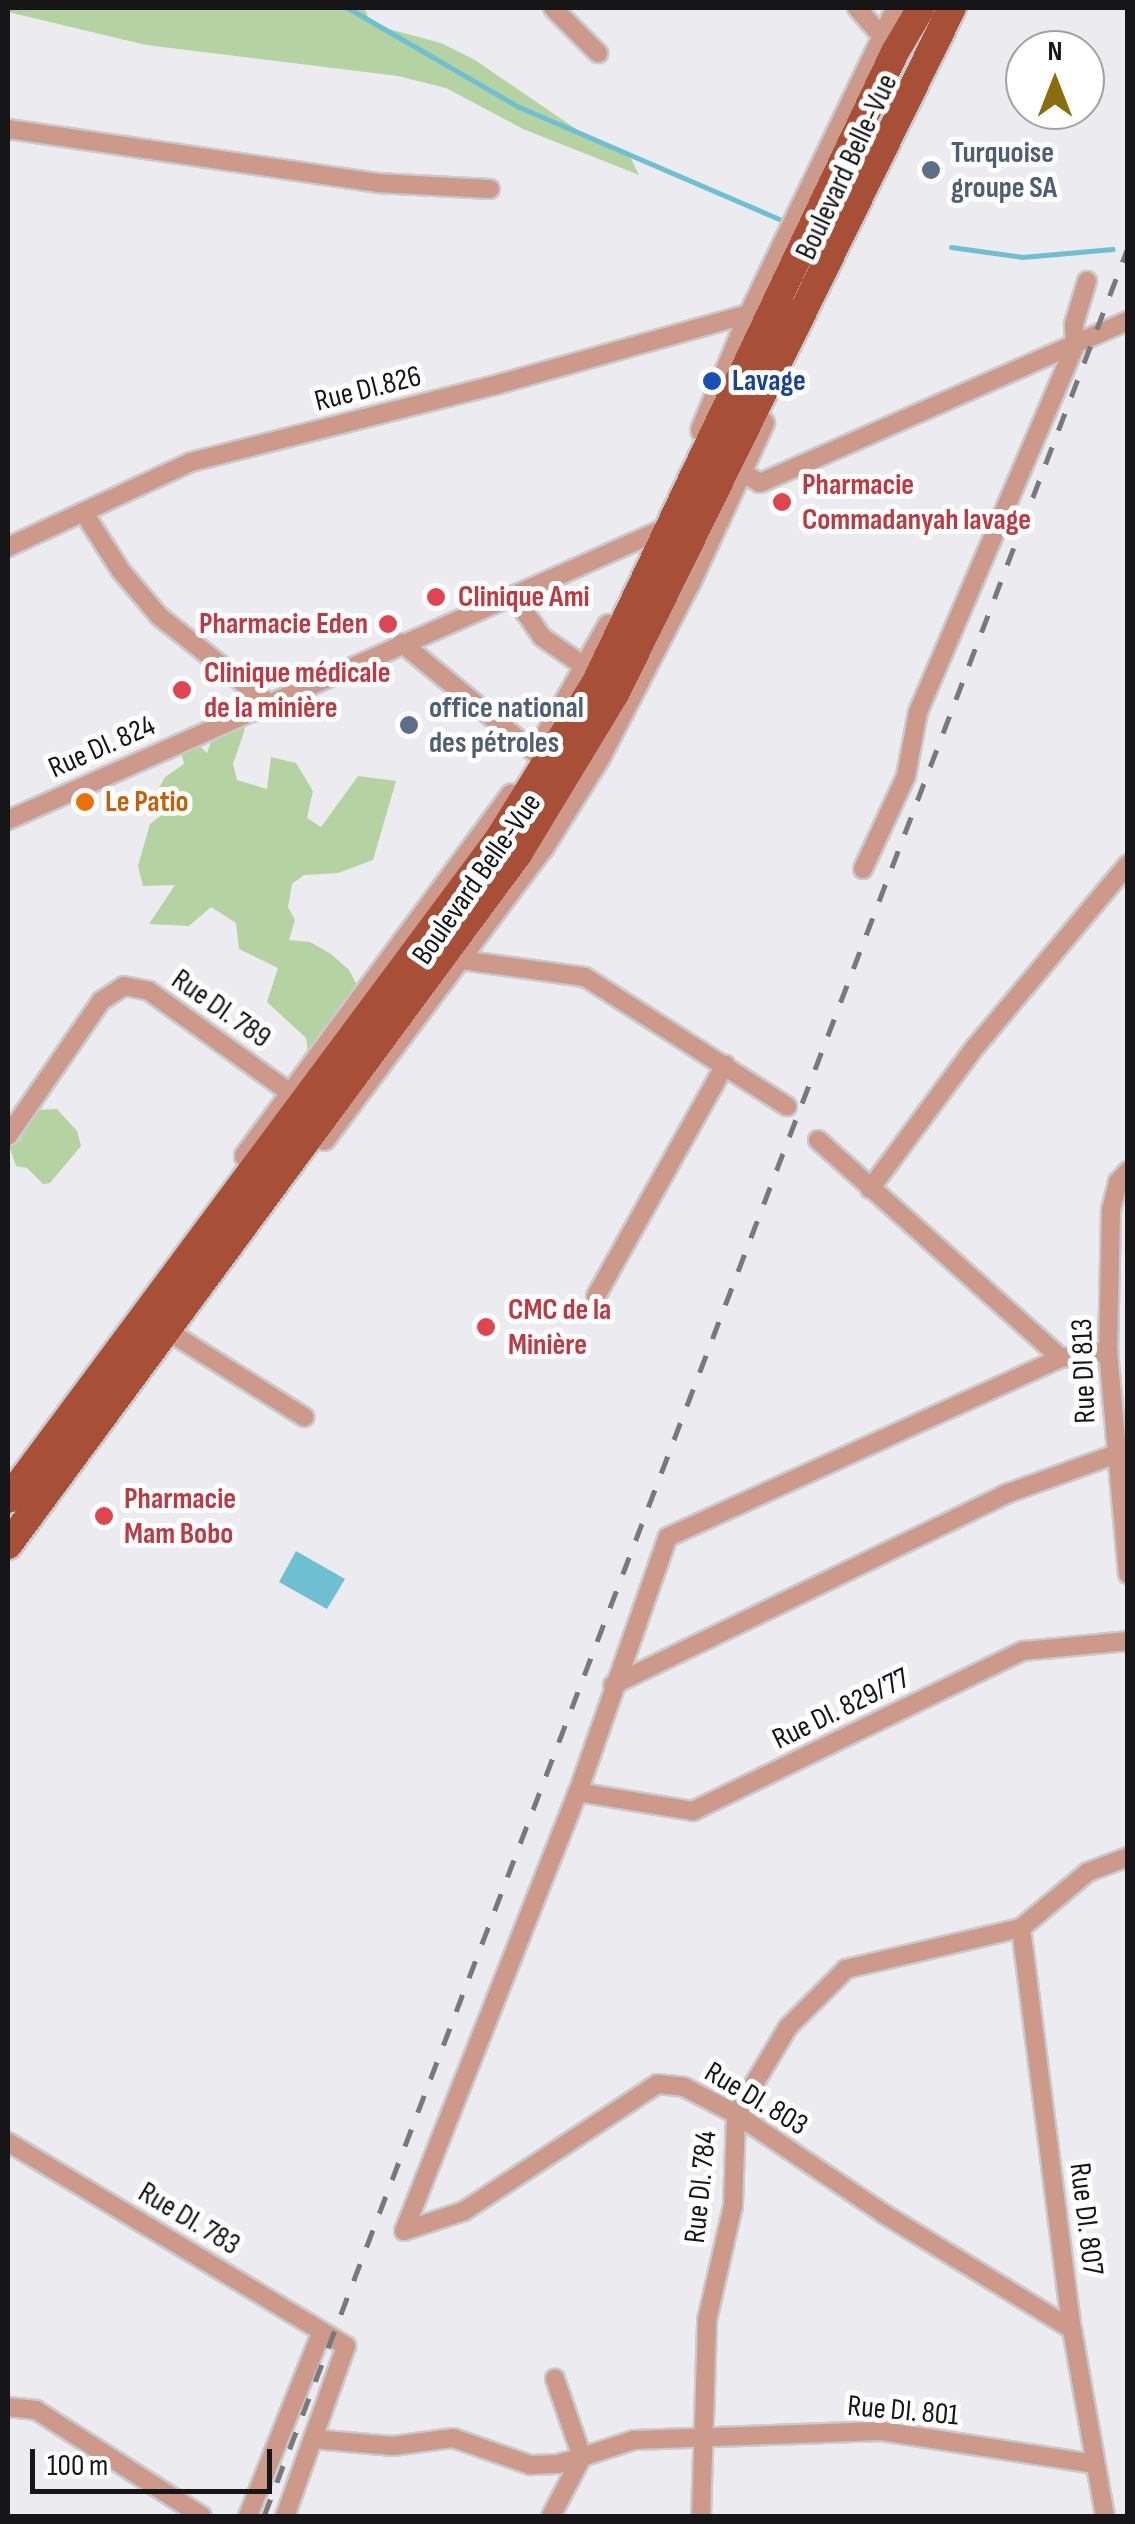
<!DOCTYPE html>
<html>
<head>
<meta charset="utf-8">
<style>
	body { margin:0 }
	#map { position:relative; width:1135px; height:2524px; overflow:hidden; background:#ecebf0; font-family:"Sofia Sans Condensed",sans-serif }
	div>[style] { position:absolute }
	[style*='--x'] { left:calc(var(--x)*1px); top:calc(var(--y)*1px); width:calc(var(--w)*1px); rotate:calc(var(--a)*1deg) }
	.green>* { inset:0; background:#b5d3a2 }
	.water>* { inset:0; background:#6ebfd2 }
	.stream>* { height:5px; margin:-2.5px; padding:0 2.5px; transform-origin:2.5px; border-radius:2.5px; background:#6ebfd2 }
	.roads { filter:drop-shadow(2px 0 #cac9cd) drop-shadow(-2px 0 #cac9cd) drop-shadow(0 2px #cac9cd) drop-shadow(0 -2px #cac9cd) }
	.minor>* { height:18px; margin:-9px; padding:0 9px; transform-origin:9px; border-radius:9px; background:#cc998a }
	.tertiary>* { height:22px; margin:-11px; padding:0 11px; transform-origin:11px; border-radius:11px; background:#cc998a }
	.primary>* { height:28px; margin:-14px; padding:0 14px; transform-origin:14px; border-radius:14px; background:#a85037 }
	.rail>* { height:5px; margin-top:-2.5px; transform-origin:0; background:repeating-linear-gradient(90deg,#79787c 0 18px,transparent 0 36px) }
	.dots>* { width:28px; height:28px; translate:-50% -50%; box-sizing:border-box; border:5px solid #fff; border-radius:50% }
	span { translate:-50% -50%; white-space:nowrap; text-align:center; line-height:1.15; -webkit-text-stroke:10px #fff; paint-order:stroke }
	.service-label { font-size:30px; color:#4e5e75; font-weight:700 }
	.left { translate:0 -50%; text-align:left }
	.street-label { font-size:30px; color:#161517 }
	.transit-label { font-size:30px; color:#164399; font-weight:700 }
	.health-label { font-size:30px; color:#be3a42; font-weight:700 }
	.right { translate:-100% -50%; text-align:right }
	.food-label { font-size:30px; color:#c56008; font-weight:700 }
	.frame { position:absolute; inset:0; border:10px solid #161517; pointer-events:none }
	.north { position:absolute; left:1005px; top:30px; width:100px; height:100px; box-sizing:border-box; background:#fff; border:2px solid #a2a1a2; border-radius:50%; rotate:0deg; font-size:28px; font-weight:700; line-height:40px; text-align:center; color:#161517 }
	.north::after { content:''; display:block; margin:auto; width:35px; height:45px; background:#896e0d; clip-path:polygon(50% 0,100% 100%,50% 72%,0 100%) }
	.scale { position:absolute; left:30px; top:2449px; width:242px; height:45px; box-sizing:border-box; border:5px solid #161517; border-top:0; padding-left:12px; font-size:30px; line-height:35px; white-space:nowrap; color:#161517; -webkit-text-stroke:8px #fff; paint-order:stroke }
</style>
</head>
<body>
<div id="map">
	<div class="green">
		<div style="clip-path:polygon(8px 8px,365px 8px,370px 24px,441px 43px,475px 60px,576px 129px,628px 152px,639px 175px,523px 129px,446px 88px,398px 76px,146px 45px,8px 12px)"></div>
		<div style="clip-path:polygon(231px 723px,245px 729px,233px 764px,237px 780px,267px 789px,271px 757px,296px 763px,313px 791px,307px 818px,321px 827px,358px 776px,396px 781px,373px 860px,338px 873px,304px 875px,292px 884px,288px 907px,295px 920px,289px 940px,310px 942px,331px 954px,349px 970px,359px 989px,309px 1059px,306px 1038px,267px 1002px,278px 968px,239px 949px,236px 923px,211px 907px,189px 926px,149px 924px,175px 885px,143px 886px,138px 866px,150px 824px,163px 814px,156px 794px,165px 777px,184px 764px,180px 746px,195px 742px,207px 753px,215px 730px)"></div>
		<div style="clip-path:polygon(57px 1109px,77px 1131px,81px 1146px,50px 1183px,43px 1184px,27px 1168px,16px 1166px,9px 1145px,21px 1140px,20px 1126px,30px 1120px,34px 1110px)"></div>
	</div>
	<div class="water">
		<div style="clip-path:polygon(296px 1551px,345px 1579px,327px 1609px,279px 1582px)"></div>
	</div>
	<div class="stream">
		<div style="--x:348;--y:8;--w:198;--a:30.1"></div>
		<div style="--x:519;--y:107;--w:285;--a:23.3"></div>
		<div style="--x:951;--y:247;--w:72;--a:8"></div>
		<div style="--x:1022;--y:257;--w:91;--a:-5"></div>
	</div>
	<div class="roads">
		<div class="minor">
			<div style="--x:553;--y:8;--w:64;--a:45"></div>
			<div style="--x:857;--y:8;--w:37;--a:49"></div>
			<div style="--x:8;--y:129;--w:373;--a:8.3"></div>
			<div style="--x:377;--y:183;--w:113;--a:3"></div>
			<div style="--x:740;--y:471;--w:23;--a:31"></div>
			<div style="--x:760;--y:483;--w:402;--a:-23.8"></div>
			<div style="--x:84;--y:513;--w:69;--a:57.5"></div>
			<div style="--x:121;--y:571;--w:59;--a:49.8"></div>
			<div style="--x:159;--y:616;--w:138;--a:38.5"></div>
			<div style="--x:8;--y:547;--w:202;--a:-24.9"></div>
			<div style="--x:191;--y:462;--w:310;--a:-14.2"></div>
			<div style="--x:492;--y:386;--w:269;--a:-15.7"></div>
			<div style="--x:513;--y:595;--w:51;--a:55.4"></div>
			<div style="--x:542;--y:637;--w:55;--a:34.6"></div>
			<div style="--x:402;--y:643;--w:174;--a:39.6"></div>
			<div style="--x:8;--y:820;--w:712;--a:-23.94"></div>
			<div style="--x:863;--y:869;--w:102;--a:-65.2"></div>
			<div style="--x:906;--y:776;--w:65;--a:-79.4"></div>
			<div style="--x:918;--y:712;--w:399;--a:-66.8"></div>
			<div style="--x:1075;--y:345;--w:21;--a:-93"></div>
			<div style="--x:1074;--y:324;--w:45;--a:-73.2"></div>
			<div style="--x:461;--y:960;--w:125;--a:7.8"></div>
			<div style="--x:585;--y:977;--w:240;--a:32.6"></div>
			<div style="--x:8;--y:1136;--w:164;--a:-55.4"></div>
			<div style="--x:101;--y:1001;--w:27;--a:-33"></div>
			<div style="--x:124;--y:986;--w:25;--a:11"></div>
			<div style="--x:149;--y:991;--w:176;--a:35.8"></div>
			<div style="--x:818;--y:1140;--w:326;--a:41.9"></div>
			<div style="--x:1128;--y:1171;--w:15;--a:132"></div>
			<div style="--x:1118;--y:1182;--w:30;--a:104"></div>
			<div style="--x:1111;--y:1211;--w:140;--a:91.2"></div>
			<div style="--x:1108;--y:1351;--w:224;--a:84.9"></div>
			<div style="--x:870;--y:1189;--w:178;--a:-53.5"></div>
			<div style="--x:976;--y:1046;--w:237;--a:-50.1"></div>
			<div style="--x:596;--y:1296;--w:265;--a:-60.8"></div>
			<div style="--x:174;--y:1335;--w:154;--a:32.2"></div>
			<div style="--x:613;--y:1685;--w:437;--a:-25.9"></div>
			<div style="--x:1006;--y:1494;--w:115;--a:-19.9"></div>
			<div style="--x:578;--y:1792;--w:117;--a:9.4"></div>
			<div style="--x:693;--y:1811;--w:367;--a:-25.9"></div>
			<div style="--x:1023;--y:1651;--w:105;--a:-5.4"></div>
			<div style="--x:1021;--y:1928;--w:404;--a:82.8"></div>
			<div style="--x:1072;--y:2329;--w:190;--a:80"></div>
			<div style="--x:8;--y:2142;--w:395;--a:31.1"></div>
			<div style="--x:346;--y:2346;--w:181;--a:109.7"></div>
			<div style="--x:404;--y:2231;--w:472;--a:-68.4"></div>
			<div style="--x:578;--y:1792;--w:270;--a:-70.6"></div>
			<div style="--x:668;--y:1537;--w:432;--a:-24.5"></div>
			<div style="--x:1061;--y:1358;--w:48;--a:-8.5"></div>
			<div style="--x:404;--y:2231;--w:63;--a:-18.4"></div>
			<div style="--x:464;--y:2211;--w:231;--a:-33.3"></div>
			<div style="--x:657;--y:2084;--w:27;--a:6"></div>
			<div style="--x:684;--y:2087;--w:59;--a:27.4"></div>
			<div style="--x:736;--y:2114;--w:179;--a:34"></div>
			<div style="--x:884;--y:2214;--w:220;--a:31.5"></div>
			<div style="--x:8;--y:2407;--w:28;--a:6"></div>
			<div style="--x:36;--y:2410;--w:197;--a:32.6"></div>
			<div style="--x:313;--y:2439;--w:80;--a:5"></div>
			<div style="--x:393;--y:2446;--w:61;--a:-7.6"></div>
			<div style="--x:453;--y:2438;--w:82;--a:19.3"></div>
			<div style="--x:530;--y:2465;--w:28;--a:-2"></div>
			<div style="--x:558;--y:2464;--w:25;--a:-16"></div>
			<div style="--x:582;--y:2457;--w:83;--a:-109.1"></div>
			<div style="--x:248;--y:2516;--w:199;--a:-68.2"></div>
			<div style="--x:551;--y:2516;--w:67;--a:-62.3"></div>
			<div style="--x:582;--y:2457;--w:55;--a:-18.1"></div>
			<div style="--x:634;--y:2440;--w:247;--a:-2.1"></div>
			<div style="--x:881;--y:2431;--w:217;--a:8.8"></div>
			<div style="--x:701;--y:2516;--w:196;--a:-88.2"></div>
			<div style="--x:707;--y:2320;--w:117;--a:-77.2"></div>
			<div style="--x:733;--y:2206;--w:92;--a:-88.1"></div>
			<div style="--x:736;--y:2114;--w:101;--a:-59.1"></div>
			<div style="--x:788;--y:2027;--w:82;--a:-45"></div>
			<div style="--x:846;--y:1969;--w:180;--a:-13.2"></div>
			<div style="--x:1021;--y:1928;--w:87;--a:-39.9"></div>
			<div style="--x:1088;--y:1872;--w:43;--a:-20.6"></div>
		</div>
		<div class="tertiary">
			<div style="--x:702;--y:430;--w:127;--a:-67.3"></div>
			<div style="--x:751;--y:313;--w:339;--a:-64.3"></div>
			<div style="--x:541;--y:746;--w:138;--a:-60.5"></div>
			<div style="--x:324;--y:1139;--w:364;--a:-53.2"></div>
			<div style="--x:542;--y:848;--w:107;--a:-57.9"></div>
			<div style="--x:599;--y:757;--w:198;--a:-62.7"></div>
			<div style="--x:690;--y:581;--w:174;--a:-65.2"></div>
			<div style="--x:246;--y:1156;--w:448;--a:-53.6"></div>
		</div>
		<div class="primary">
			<div style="--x:8;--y:1499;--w:821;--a:-53.37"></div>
			<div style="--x:498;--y:840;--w:186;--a:-58.2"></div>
			<div style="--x:596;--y:682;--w:697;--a:-64.61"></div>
			<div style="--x:895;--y:52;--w:51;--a:-59.4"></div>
			<div style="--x:8;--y:1545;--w:859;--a:-53.57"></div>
			<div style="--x:518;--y:854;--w:187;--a:-58.8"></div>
			<div style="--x:615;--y:694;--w:764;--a:-63.84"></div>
		</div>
	</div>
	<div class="rail">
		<div style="--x:264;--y:2516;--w:2427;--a:-69.15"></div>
	</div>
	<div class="dots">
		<div style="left:931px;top:170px;background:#5c6f8a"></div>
		<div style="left:712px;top:381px;background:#1a4fb4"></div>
		<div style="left:782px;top:502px;background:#e0444e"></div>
		<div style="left:436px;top:597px;background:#e0444e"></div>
		<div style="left:388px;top:624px;background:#e0444e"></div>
		<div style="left:182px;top:690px;background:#e0444e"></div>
		<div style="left:409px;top:725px;background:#5c6f8a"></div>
		<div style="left:85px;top:802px;background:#e8710a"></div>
		<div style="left:486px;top:1327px;background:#e0444e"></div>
		<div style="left:104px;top:1516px;background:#e0444e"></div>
	</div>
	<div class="service-label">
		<span class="left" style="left:951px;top:170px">Turquoise<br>groupe SA</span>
		<span class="left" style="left:429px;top:725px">office national<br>des pétroles</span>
	</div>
	<div class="street-label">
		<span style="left:847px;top:167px;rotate:-65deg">Boulevard Belle-Vue</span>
		<span style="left:368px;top:389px;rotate:-14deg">Rue DI.826</span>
		<span style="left:102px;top:747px;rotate:-24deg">Rue DI. 824</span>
		<span style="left:477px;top:879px;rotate:-55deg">Boulevard Belle-Vue</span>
		<span style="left:221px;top:1009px;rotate:35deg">Rue DI. 789</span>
		<span style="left:1084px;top:1371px;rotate:-92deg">Rue DI 813</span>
		<span style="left:841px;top:1709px;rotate:-26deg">Rue DI. 829/77</span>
		<span style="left:756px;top:2099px;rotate:31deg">Rue DI. 803</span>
		<span style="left:701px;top:2187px;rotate:-84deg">Rue DI. 784</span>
		<span style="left:189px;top:2219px;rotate:31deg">Rue DI. 783</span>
		<span style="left:1086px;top:2219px;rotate:83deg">Rue DI. 807</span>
		<span style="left:903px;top:2411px;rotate:5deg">Rue DI. 801</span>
	</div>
	<div class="transit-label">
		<span class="left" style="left:732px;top:381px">Lavage</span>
	</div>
	<div class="health-label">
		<span class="left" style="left:802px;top:502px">Pharmacie<br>Commadanyah lavage</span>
		<span class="left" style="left:458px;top:597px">Clinique Ami</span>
		<span class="right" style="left:368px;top:624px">Pharmacie Eden</span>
		<span class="left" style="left:204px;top:690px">Clinique médicale<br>de la minière</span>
		<span class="left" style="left:508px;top:1327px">CMC de la<br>Minière</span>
		<span class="left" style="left:124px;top:1516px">Pharmacie<br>Mam Bobo</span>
	</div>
	<div class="food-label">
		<span class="left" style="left:105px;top:802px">Le Patio</span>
	</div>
	<div class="frame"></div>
	<div class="north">N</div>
	<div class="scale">100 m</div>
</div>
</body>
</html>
